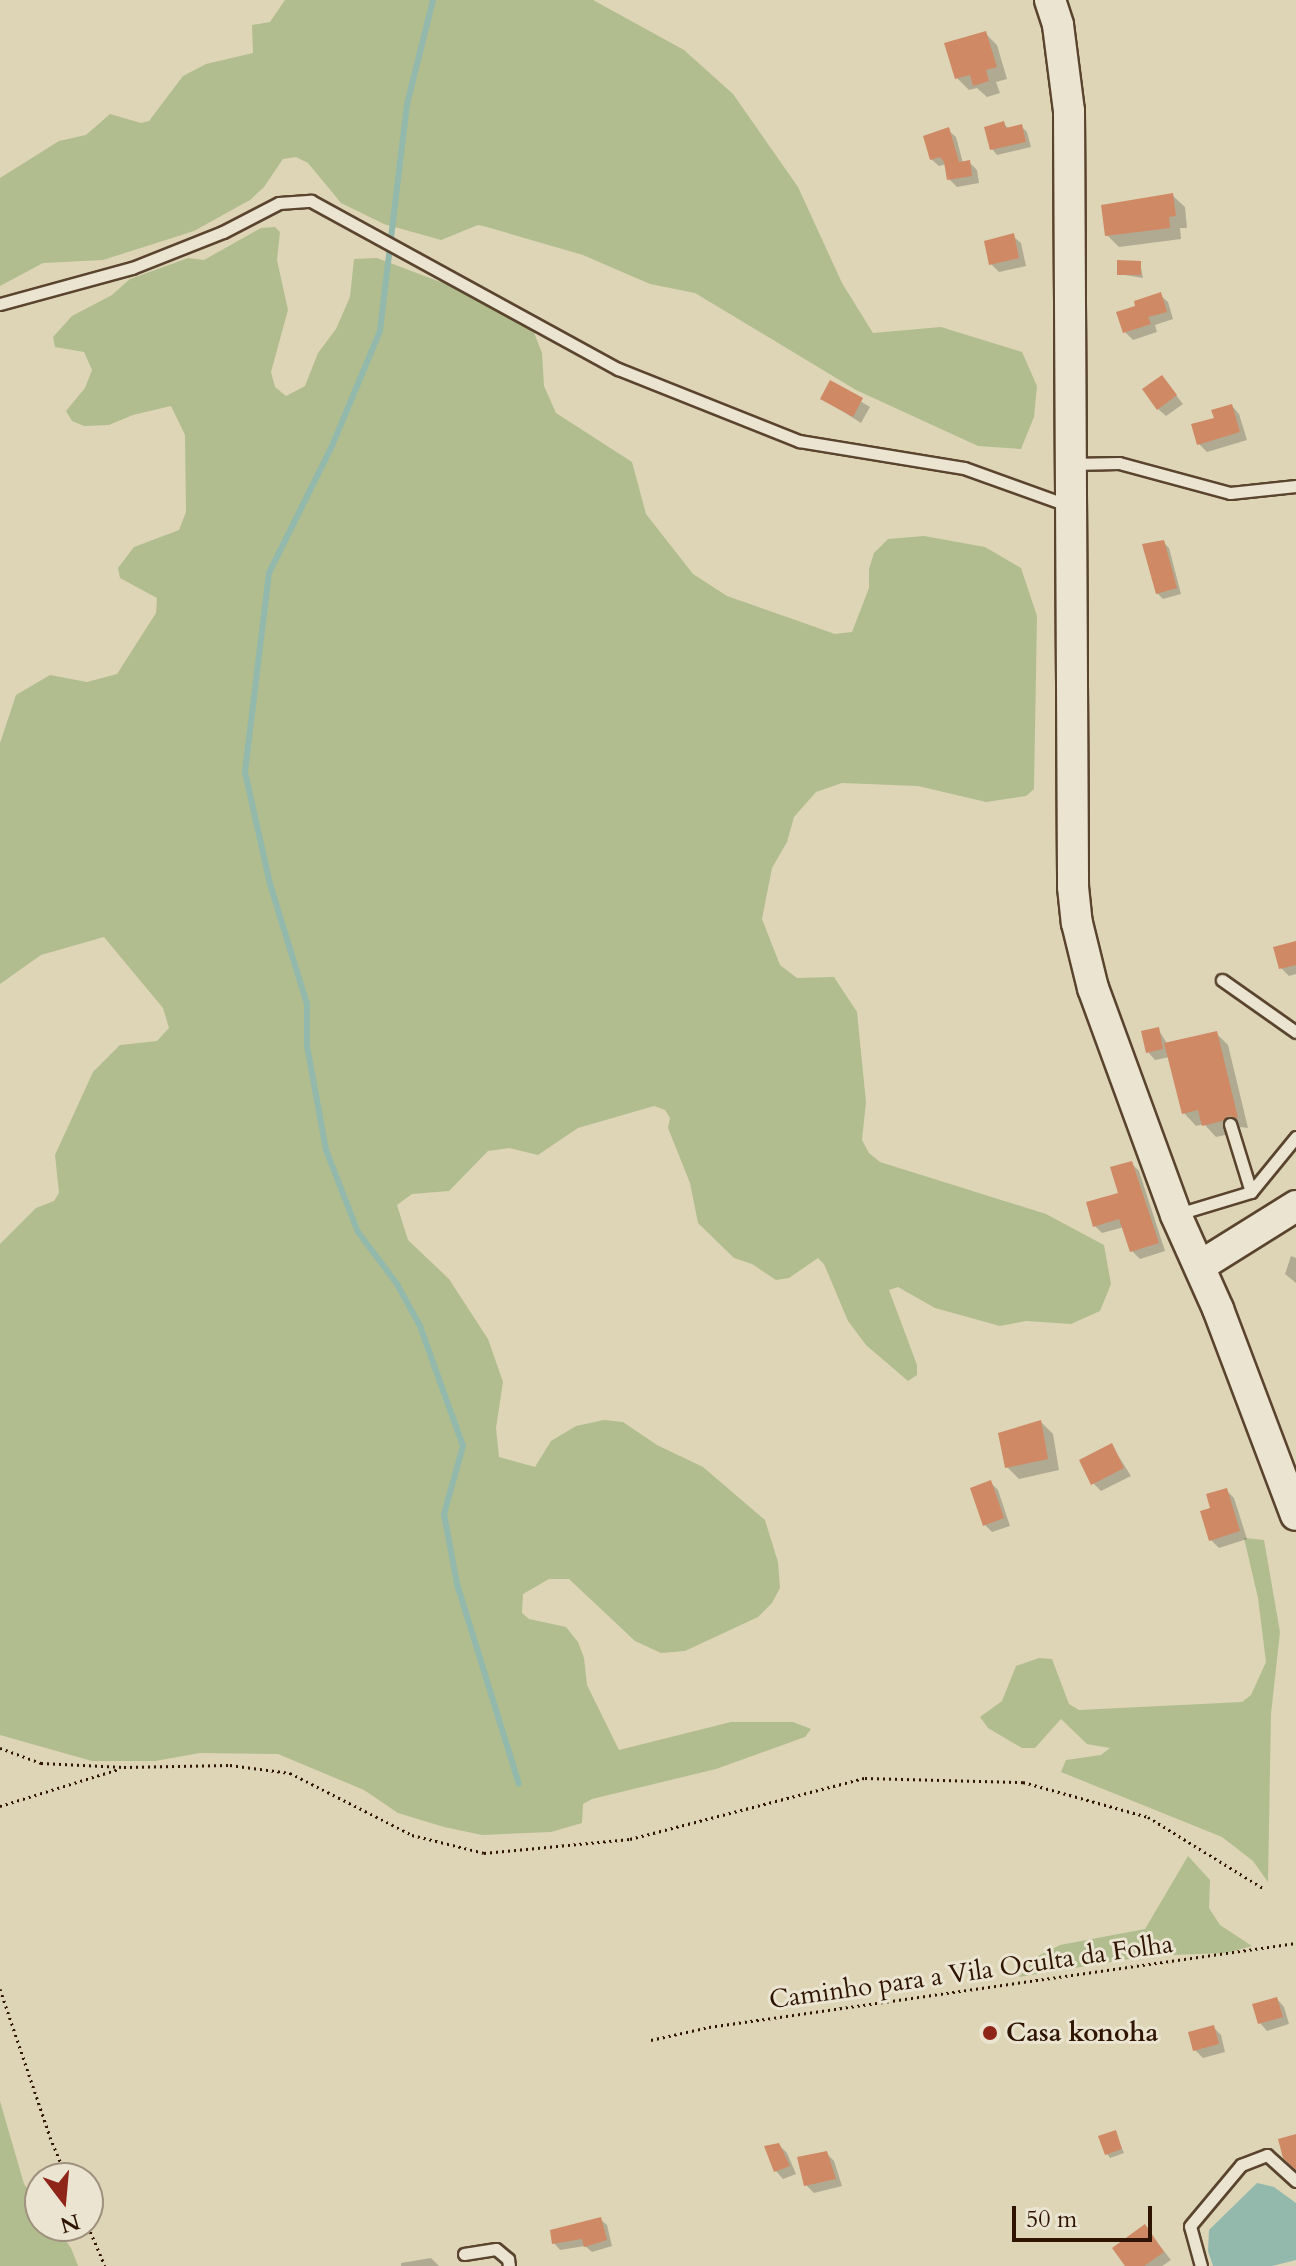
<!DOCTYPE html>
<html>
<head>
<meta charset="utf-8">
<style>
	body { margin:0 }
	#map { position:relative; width:1296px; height:2266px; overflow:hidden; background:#ded5b7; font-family:Cardo,serif }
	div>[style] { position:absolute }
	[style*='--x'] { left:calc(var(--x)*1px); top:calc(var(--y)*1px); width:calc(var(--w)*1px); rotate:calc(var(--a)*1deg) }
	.green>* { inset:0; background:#b1bd8e }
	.water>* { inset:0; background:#93b9ad }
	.shadow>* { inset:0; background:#0003 }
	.stream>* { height:6px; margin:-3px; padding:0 3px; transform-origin:3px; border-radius:3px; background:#93b9ad }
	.building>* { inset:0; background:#cf8964 }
	.path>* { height:3px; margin-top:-1.5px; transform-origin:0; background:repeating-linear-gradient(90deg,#2e1401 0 2px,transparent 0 6px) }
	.roads { filter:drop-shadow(2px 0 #5a442e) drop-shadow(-2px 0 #5a442e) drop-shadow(0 2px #5a442e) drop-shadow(0 -2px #5a442e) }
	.lane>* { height:11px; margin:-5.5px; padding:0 5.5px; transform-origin:5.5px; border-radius:5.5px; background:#eae4d0 }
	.secondary>* { height:30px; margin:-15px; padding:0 15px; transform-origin:15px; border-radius:15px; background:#eae4d0 }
	.dots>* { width:22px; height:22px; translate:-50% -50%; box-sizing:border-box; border:4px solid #eae4d0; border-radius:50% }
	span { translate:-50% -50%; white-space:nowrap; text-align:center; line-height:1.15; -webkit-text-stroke:6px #eae4d0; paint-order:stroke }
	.street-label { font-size:26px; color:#2e1401 }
	.poi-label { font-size:26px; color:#2e1401; font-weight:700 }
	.left { translate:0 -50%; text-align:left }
	.north { position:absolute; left:24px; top:2162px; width:80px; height:80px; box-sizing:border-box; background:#eae4d0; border:2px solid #9f917d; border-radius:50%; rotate:164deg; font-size:22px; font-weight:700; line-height:32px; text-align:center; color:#2e1401 }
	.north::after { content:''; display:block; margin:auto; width:28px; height:36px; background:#8f2418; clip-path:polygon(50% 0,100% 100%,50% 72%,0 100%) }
	.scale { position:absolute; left:1012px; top:2206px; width:140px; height:36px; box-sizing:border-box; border:4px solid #2e1401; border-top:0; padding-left:10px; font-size:24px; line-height:28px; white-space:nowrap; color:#2e1401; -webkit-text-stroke:6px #eae4d0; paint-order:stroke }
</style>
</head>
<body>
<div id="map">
	<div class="green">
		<div style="clip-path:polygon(285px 0,593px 0,684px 50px,733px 94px,798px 187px,842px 283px,873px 333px,941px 327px,1022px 352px,1037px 386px,1034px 417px,1021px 449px,978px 446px,856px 390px,695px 293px,650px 284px,583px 255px,487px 227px,478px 225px,441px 240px,384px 224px,341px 203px,308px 163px,296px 157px,283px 159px,264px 187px,250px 200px,194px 231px,103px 260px,43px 263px,0 286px,0 178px,59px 141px,86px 135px,110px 114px,141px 123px,149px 121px,183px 76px,206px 64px,253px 53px,252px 25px,270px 22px)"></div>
		<div style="clip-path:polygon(275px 227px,280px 232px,277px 260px,288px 310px,271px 372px,275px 387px,286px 396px,305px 386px,318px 353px,336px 329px,350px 297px,354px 259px,377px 258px,459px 289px,533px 330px,542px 353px,544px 386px,556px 413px,632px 462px,646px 514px,693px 574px,727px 596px,835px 634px,852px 632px,869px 588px,869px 569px,874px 553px,888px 539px,924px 536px,985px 547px,1021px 568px,1037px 616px,1034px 789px,1026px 796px,986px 802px,918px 786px,842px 783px,816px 792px,794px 817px,787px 842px,772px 868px,762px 919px,780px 965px,797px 978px,834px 977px,857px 1012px,866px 1102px,862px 1140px,869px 1153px,880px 1162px,1046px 1214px,1104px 1245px,1111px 1284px,1100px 1311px,1071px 1324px,1026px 1321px,1000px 1326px,935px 1308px,898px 1287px,889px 1290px,917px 1365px,917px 1375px,908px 1381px,866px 1345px,848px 1321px,824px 1264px,818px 1258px,789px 1278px,776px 1280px,752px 1264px,734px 1258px,698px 1223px,690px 1183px,668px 1128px,670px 1118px,665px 1110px,654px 1106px,578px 1128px,538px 1155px,509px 1148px,488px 1151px,449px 1191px,412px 1194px,397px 1205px,408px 1240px,449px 1279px,488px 1339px,503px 1382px,496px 1428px,499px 1457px,535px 1467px,551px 1441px,576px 1426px,604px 1420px,623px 1422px,657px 1445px,703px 1467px,765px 1520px,778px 1562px,780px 1588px,772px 1603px,758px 1617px,685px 1651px,661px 1653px,635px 1641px,569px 1579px,549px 1579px,523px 1594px,522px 1613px,529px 1619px,566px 1627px,578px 1642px,584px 1658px,587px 1685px,619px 1750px,731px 1722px,793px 1722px,811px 1729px,805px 1737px,716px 1769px,592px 1799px,583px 1804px,582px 1823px,551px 1832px,482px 1835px,444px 1827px,398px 1813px,364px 1790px,278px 1754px,200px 1753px,155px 1761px,92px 1761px,0 1735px,0 1244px,36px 1208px,54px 1201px,59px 1193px,55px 1155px,93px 1072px,120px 1045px,157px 1041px,169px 1028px,163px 1008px,104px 937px,41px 955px,0 984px,0 743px,16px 695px,50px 675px,87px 682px,117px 674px,156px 613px,157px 598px,120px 578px,118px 568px,134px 547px,179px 530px,186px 512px,185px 435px,171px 406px,133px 415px,109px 425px,84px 426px,72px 421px,66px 411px,85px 388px,92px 370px,84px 352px,55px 347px,53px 337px,72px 316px,112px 295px,130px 279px,188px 258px,204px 260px,261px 228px)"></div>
		<div style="clip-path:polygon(1244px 1538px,1264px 1540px,1280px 1632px,1271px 1714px,1268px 1882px,1253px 1861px,1222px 1837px,1061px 1772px,1066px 1760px,1101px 1755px,1110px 1748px,1087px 1744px,1061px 1719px,1035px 1748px,1022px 1748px,988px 1728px,980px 1717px,1002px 1701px,1016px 1666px,1039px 1658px,1052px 1659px,1069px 1704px,1079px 1710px,1242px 1702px,1251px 1695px,1266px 1662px,1258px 1598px)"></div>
		<div style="clip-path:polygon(1188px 1856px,1210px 1880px,1209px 1908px,1220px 1925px,1252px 1946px,1226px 1953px,1148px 1956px,1019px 1977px,1038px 1956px,1060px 1945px,1145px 1929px)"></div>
		<div style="clip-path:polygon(0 2101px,24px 2184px,40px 2206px,40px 2226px,55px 2226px,71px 2248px,78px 2266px,0 2266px)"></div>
	</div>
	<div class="water">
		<div style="clip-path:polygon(1257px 2183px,1274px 2187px,1296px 2203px,1296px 2260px,1272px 2266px,1213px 2266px,1208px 2251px,1209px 2230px)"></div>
	</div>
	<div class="shadow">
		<div style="clip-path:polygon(985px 33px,997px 45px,1007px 79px,996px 82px,1000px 93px,987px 97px,977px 88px,969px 90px,957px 78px)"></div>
		<div style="clip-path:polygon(1004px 124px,1009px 129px,1021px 126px,1027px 132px,1031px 147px,997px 155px,992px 149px)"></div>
		<div style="clip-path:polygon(948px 130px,956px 137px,963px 163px,969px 162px,977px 170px,979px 183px,957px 187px,949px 179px,947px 164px,939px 166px,931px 159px)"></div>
		<div style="clip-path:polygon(1172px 195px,1185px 207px,1187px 228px,1180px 228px,1181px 239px,1119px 247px,1107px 235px)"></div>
		<div style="clip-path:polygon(1013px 236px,1021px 243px,1026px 266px,999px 272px,991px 264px)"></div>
		<div style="clip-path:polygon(1140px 263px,1143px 278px,1119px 274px)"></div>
		<div style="clip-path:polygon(1160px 295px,1168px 302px,1173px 319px,1155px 325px,1157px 332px,1133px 340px,1125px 332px)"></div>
		<div style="clip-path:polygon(1162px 377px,1183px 404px,1166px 416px,1158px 409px)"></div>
		<div style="clip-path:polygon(830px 383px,870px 407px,861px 423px,822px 398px)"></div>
		<div style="clip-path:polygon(1232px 406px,1239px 414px,1247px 440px,1207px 452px,1199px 444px,1216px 419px)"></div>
		<div style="clip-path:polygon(1163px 542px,1169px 548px,1181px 594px,1163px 599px,1157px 593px)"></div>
		<div style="clip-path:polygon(1296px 943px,1296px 974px,1289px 976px,1281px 968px)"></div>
		<div style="clip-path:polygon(1158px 1029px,1168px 1045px,1216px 1033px,1228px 1045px,1248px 1128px,1241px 1127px,1234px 1133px,1216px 1137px,1204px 1124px,1196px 1126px,1184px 1113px,1170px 1057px,1155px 1060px,1148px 1052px)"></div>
		<div style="clip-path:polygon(1131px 1163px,1139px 1171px,1165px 1251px,1140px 1259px,1132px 1251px,1124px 1227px,1102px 1233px,1095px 1226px,1121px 1194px)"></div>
		<div style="clip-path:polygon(1291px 1256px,1296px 1258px,1296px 1283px,1285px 1274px)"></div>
		<div style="clip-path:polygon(1041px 1422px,1053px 1434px,1059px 1470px,1019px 1479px,1007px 1467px)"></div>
		<div style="clip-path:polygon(1112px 1446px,1131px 1476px,1101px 1491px,1093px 1483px)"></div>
		<div style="clip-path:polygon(991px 1483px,998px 1490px,1010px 1526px,992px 1532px,985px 1525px)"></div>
		<div style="clip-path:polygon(1226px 1490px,1234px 1498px,1247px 1539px,1219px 1548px,1211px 1540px,1213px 1509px)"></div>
		<div style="clip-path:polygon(1277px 1999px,1284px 2007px,1289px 2024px,1267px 2031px,1260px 2023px)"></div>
		<div style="clip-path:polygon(1213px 2027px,1221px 2035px,1225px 2052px,1203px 2058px,1195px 2050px)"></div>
		<div style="clip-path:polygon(1115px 2133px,1124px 2153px,1110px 2158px,1107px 2154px)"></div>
		<div style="clip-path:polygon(779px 2145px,787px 2153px,796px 2174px,783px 2179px,776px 2171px)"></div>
		<div style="clip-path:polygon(826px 2153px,834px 2161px,842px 2186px,814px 2193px,806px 2185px)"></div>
		<div style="clip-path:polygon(600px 2219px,607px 2225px,612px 2246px,592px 2252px,585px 2246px,560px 2250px,554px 2243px)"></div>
		<div style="clip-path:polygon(1145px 2227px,1171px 2260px,1162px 2266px,1128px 2266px)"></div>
		<div style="clip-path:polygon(431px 2258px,439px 2266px,401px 2266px,401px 2263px)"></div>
	</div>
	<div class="stream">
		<div style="--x:433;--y:0;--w:107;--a:104"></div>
		<div style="--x:407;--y:104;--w:229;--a:96.8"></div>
		<div style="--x:380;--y:331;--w:125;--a:112.7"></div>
		<div style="--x:332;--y:446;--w:142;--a:116.4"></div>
		<div style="--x:269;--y:573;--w:200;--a:96.9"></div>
		<div style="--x:245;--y:772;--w:115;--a:77.4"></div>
		<div style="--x:270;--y:884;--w:126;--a:72.9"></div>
		<div style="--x:307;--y:1004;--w:42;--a:90"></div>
		<div style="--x:307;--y:1046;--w:106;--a:79.6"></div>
		<div style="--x:326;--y:1150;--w:88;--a:68.7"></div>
		<div style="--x:358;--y:1232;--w:65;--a:53.1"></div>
		<div style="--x:397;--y:1284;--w:48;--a:61.3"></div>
		<div style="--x:420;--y:1326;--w:127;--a:70.3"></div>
		<div style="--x:463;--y:1446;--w:71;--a:105.6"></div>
		<div style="--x:444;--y:1514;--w:71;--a:79.5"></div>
		<div style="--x:457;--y:1584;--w:209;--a:72.8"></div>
	</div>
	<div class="building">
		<div style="clip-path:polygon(986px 31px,997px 67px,986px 70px,989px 81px,973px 86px,970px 75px,955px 79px,944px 43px)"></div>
		<div style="clip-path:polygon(1004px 121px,1006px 128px,1022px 124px,1026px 142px,990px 150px,984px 127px)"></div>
		<div style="clip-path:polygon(949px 127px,959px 162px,970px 160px,972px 176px,947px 180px,944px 162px,940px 157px,930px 160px,923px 136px)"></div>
		<div style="clip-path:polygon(1173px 193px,1176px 216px,1169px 217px,1170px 228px,1105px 236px,1101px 205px)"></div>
		<div style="clip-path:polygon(1014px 233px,1019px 258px,989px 265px,984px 241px)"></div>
		<div style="clip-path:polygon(1117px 260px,1141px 261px,1141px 275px,1117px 275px)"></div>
		<div style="clip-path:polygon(1161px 292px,1167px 312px,1148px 317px,1151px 324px,1123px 333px,1116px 312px,1135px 306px,1134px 301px)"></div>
		<div style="clip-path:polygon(1162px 375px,1177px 395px,1157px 410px,1142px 389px)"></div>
		<div style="clip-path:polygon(830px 380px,863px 398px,853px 417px,820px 399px)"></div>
		<div style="clip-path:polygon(1232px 404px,1240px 432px,1197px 445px,1191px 424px,1214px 418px,1211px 410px)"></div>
		<div style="clip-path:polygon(1164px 540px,1177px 588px,1156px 594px,1142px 544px)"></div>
		<div style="clip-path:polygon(1296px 941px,1296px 965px,1279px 969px,1273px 947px)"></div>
		<div style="clip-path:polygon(1159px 1027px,1163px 1049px,1146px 1053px,1141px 1031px)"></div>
		<div style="clip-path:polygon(1217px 1031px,1238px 1118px,1228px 1116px,1222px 1121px,1202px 1126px,1198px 1110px,1182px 1114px,1164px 1043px)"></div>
		<div style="clip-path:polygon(1132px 1161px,1159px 1243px,1130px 1252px,1119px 1219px,1093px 1227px,1086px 1202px,1118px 1193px,1110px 1167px)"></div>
		<div style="clip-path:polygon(1041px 1420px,1048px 1459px,1005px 1468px,998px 1433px)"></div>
		<div style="clip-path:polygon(1112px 1443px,1124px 1468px,1091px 1485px,1079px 1460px)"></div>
		<div style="clip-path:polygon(991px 1480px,1004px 1518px,983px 1526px,970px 1488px)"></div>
		<div style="clip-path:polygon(1227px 1488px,1240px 1531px,1209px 1541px,1200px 1511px,1210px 1508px,1206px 1494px)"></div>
		<div style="clip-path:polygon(1277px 1997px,1283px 2017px,1258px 2024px,1252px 2004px)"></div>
		<div style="clip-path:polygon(1214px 2025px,1219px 2044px,1193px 2051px,1188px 2032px)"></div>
		<div style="clip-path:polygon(1116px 2130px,1122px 2149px,1105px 2155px,1098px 2136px)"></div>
		<div style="clip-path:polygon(1296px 2134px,1296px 2170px,1283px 2158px,1278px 2139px)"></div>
		<div style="clip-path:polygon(779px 2143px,790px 2166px,774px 2172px,764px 2146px)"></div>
		<div style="clip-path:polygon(827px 2151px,836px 2179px,804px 2186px,797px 2157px)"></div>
		<div style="clip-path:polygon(601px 2217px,607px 2240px,584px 2247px,582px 2239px,552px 2244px,550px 2230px)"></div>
		<div style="clip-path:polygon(1145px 2224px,1164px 2252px,1144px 2266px,1125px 2266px,1112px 2248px)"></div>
	</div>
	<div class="path">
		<div style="--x:0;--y:1748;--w:44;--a:20.1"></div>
		<div style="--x:41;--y:1763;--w:83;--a:2.8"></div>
		<div style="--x:124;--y:1767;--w:106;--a:-1.1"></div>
		<div style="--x:230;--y:1765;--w:61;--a:7.6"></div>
		<div style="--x:290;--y:1773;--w:137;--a:26.9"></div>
		<div style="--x:412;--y:1835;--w:74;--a:14"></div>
		<div style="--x:484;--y:1853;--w:147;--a:-5.5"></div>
		<div style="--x:630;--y:1839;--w:243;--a:-14.6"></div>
		<div style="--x:865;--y:1778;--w:158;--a:1.5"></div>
		<div style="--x:1023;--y:1782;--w:130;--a:15.6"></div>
		<div style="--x:1148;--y:1817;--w:135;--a:31.7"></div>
		<div style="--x:0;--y:1806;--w:125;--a:-17.3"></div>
		<div style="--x:0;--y:1989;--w:156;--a:71.3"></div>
		<div style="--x:50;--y:2137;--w:44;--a:67.5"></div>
		<div style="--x:651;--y:2040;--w:59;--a:-12.6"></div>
		<div style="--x:709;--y:2027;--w:593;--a:-8.14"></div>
		<div style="--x:88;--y:2226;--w:43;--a:67"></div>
	</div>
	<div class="roads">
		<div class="lane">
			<div style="--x:0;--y:304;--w:137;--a:-15.3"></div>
			<div style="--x:132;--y:268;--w:98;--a:-21.6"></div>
			<div style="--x:223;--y:232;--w:63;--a:-27.4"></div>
			<div style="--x:279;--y:203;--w:32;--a:-4"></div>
			<div style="--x:311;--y:201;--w:350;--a:28.7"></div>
			<div style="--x:618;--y:369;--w:195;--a:21.7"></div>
			<div style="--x:799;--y:441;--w:167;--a:9.3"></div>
			<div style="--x:964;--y:468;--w:109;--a:19.8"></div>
			<div style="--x:1072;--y:464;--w:47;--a:-1.2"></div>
			<div style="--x:1119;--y:463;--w:115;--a:15.1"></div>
			<div style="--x:1230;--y:493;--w:66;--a:-6.1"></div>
			<div style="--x:1222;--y:980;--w:90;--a:35.1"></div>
			<div style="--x:1230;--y:1124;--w:71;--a:72.8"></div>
			<div style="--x:1178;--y:1214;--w:76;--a:-16.8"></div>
			<div style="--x:1251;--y:1192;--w:71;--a:-50.7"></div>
			<div style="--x:464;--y:2254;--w:32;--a:-9"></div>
			<div style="--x:496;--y:2249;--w:16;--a:40"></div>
			<div style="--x:508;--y:2259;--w:7;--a:82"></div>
			<div style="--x:1201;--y:2266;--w:41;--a:-105.4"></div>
			<div style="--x:1190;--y:2226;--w:80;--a:-50.1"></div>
			<div style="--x:1241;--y:2165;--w:28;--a:-21"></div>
			<div style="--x:1267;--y:2155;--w:39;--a:42"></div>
		</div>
		<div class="secondary">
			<div style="--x:1050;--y:0;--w:26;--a:72"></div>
			<div style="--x:1058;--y:25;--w:87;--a:82.7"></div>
			<div style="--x:1069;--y:111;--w:776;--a:89.7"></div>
			<div style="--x:1073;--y:887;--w:36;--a:84"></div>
			<div style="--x:1077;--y:923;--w:67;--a:76.2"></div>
			<div style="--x:1093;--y:988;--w:242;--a:69.9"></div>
			<div style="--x:1176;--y:1215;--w:103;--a:65.9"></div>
			<div style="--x:1218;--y:1309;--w:220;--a:69.3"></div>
			<div style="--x:1200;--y:1266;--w:113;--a:-32"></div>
		</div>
	</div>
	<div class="dots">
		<div style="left:990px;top:2033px;background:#8f2418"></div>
	</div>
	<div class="street-label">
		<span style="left:971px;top:1972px;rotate:-8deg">Caminho para a Vila Oculta da Folha</span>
	</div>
	<div class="poi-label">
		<span class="left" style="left:1006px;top:2033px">Casa konoha</span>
	</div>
	<div class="north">N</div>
	<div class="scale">50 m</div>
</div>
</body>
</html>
